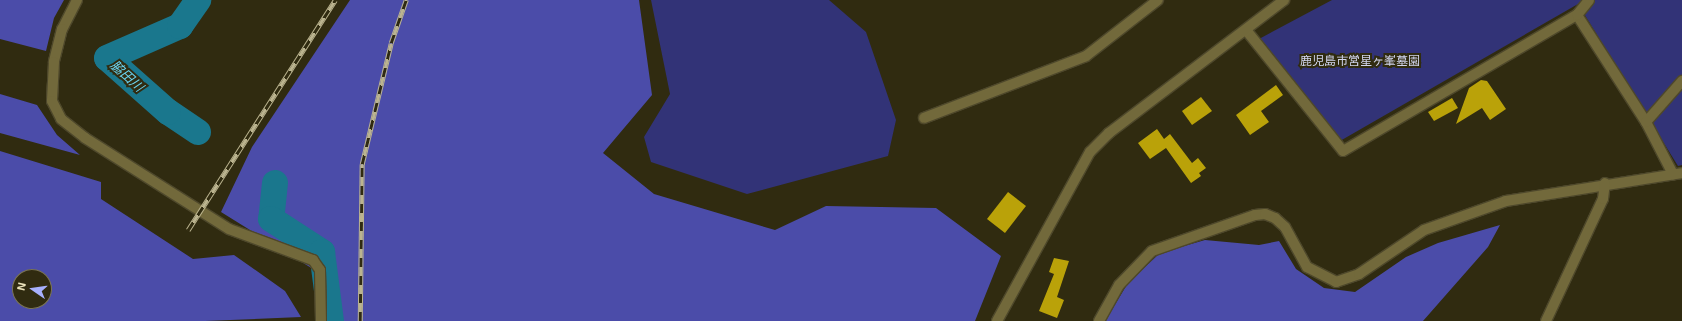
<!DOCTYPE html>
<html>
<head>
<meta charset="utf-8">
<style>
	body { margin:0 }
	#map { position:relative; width:1682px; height:321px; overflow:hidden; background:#302b10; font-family:"Exo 2","Noto Sans JP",sans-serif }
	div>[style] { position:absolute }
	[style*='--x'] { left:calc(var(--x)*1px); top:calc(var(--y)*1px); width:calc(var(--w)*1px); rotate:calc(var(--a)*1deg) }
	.green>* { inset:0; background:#323377 }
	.forest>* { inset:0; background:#4b4ca9 }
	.river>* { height:26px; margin:-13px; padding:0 13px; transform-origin:13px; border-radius:13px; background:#1a778d }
	.building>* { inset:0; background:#baa209 }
	.roads { filter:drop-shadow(1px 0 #4e482b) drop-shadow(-1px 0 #4e482b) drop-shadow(0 1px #4e482b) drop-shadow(0 -1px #4e482b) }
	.minor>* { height:10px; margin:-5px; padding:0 5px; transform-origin:5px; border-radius:5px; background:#72693b }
	.rail>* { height:4.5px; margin-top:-2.25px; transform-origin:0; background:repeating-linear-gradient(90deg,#302b10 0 9px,#bbb48f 0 18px); box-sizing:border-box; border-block:1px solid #bbb48f }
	span { translate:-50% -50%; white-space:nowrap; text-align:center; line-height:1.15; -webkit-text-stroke:4px #302b10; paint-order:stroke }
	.park-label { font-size:12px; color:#d1d5ee }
	.water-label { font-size:13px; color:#6ad4f1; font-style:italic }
	.north { position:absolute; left:12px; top:269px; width:40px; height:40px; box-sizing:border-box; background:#302b10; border:1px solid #7b7554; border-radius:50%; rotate:283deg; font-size:11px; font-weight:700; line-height:16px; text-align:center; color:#ebe3bb }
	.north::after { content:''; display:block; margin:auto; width:14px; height:18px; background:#a7b0fc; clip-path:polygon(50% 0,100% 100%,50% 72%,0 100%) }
</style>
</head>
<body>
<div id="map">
	<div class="green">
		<div style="clip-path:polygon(651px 0,829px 0,866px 32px,896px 120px,888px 156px,747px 194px,651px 162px,644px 137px,670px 94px)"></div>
		<div style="clip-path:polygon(1332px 0,1682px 0,1682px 165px,1678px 166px,1578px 4px,1340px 141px,1259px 39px)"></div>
	</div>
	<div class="forest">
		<div style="clip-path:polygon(0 0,64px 0,54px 18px,46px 51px,0 39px)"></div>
		<div style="clip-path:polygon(350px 0,639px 0,652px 95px,603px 153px,654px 194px,775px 230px,826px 206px,936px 208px,1001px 256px,975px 321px,324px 321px,321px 274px,221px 212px,252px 147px)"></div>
		<div style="clip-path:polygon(0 94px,37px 105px,57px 135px,80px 155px,0 133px)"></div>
		<div style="clip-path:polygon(evenodd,0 151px,101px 182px,101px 199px,193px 259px,234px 255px,285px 291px,301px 317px,205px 321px,0 321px,0 151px,20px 277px,44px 277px,44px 301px,20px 301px,20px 277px)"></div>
		<div style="clip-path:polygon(1500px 225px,1488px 247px,1423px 321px,1105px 321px,1128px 283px,1160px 253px,1205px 240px,1259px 245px,1279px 241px,1296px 269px,1324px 288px,1355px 292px,1406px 257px,1438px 243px)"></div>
	</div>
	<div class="river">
		<div style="--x:198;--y:132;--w:36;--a:-146"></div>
		<div style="--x:168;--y:112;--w:81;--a:-138.5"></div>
		<div style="--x:107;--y:58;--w:80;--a:-23.7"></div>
		<div style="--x:180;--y:26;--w:32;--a:-55"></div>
		<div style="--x:275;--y:183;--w:36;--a:96"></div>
		<div style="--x:271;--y:219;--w:61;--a:32.9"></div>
		<div style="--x:322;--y:252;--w:70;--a:82.6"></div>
	</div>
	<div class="building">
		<div style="clip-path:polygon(1481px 80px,1487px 81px,1506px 109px,1490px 120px,1482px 108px,1456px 124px,1469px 88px)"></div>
		<div style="clip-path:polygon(1276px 85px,1283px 95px,1261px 111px,1269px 122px,1250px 135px,1236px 115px)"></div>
		<div style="clip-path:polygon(1201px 97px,1212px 111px,1192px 125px,1182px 111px)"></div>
		<div style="clip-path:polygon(1452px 98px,1458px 108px,1434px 121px,1428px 112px)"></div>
		<div style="clip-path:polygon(1157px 129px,1164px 139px,1170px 134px,1192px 163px,1198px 158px,1206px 168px,1199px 173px,1201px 176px,1191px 183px,1166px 148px,1150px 159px,1138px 143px)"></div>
		<div style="clip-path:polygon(1008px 192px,1026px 206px,1005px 233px,987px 219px)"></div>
		<div style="clip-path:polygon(1054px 258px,1069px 261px,1057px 297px,1064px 300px,1057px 318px,1039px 311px,1054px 274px,1049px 272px)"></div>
	</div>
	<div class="roads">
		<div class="minor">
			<div style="--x:77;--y:0;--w:33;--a:117"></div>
			<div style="--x:62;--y:29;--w:34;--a:104"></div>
			<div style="--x:54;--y:62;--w:39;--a:93"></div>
			<div style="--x:52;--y:101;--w:20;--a:63"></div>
			<div style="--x:61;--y:119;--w:31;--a:38"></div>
			<div style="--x:85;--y:138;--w:170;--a:32.3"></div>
			<div style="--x:229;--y:229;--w:90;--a:20.3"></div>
			<div style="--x:313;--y:260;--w:12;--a:55"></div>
			<div style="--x:320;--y:270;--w:51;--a:88.9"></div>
			<div style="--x:1577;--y:15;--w:127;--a:57.2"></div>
			<div style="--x:1646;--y:122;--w:59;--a:62.6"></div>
			<div style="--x:1246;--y:30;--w:155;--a:51.3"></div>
			<div style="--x:1343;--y:151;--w:271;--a:-30.2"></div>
			<div style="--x:1577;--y:15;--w:19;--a:-51"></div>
			<div style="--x:924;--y:118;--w:173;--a:-20.9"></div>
			<div style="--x:1086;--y:56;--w:91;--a:-37.9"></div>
			<div style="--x:1646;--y:122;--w:55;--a:-48.7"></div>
			<div style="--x:997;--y:321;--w:193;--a:-61.2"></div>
			<div style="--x:1090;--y:152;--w:27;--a:-45"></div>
			<div style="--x:1109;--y:133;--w:220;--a:-37.2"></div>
			<div style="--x:1099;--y:321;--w:41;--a:-60.9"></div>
			<div style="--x:1119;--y:285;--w:47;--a:-45.9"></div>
			<div style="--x:1152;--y:251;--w:109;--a:-19.3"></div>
			<div style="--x:1255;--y:215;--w:10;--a:-6"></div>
			<div style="--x:1265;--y:214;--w:11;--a:22"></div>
			<div style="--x:1275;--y:218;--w:13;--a:42"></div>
			<div style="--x:1285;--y:227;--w:46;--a:61.2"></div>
			<div style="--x:1307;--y:267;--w:33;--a:27"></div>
			<div style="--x:1336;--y:282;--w:24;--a:-19"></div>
			<div style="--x:1359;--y:274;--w:78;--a:-34.1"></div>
			<div style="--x:1424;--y:230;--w:87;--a:-19.5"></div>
			<div style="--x:1506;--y:201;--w:178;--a:-9"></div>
			<div style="--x:1546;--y:321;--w:135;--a:-65"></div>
			<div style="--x:1603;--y:199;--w:16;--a:-83"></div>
		</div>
	</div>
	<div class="rail">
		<div style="--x:188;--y:230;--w:273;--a:-57.4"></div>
		<div style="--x:360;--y:321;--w:157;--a:-89.3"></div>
		<div style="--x:362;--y:164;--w:124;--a:-76.5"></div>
		<div style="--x:391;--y:43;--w:46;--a:-70.8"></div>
	</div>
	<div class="park-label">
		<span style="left:1360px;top:61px">鹿児島市営星ヶ峯墓園</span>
	</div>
	<div class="water-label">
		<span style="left:127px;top:76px;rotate:42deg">脇田川</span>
	</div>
	<div class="north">N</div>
</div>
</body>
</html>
